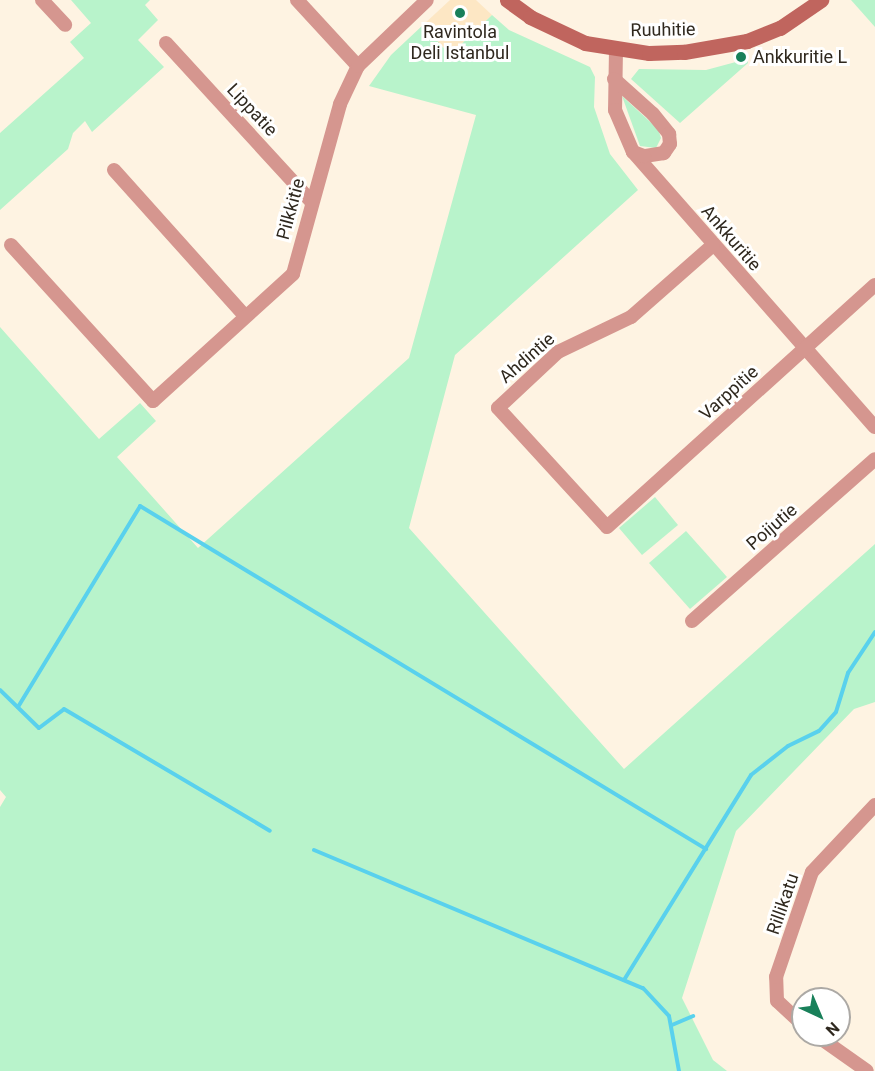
<!DOCTYPE html>
<html>
<head>
<meta charset="utf-8">
<style>
	body { margin:0 }
	#map { position:relative; width:875px; height:1071px; overflow:hidden; background:#fef3e2; font-family:Roboto,sans-serif }
	div>[style] { position:absolute }
	[style*='--x'] { left:calc(var(--x)*1px); top:calc(var(--y)*1px); width:calc(var(--w)*1px); rotate:calc(var(--a)*1deg) }
	.built>* { inset:0; background:#fde7c4 }
	.green>* { inset:0; background:#b8f3cb }
	.stream>* { height:4px; margin:-2px; padding:0 2px; transform-origin:2px; border-radius:2px; background:#59d1ed }
	.street>* { height:14px; margin:-7px; padding:0 7px; transform-origin:7px; border-radius:7px; background:#d5968f }
	.secondary>* { height:15px; margin:-7.5px; padding:0 7.5px; transform-origin:7.5px; border-radius:7.5px; background:#c0655e }
	.dots>* { width:16px; height:16px; translate:-50% -50%; box-sizing:border-box; border:3px solid #fff; border-radius:50% }
	span { translate:-50% -50%; white-space:nowrap; text-align:center; line-height:1.15; -webkit-text-stroke:6px #fff; paint-order:stroke }
	.street-label { font-size:18px; color:#2f281e }
	.poi-label { font-size:18px; color:#2f281e }
	.left { translate:0 -50%; text-align:left }
	.north { position:absolute; left:791px; top:987px; width:60px; height:60px; box-sizing:border-box; background:#fff; border:2px solid #aca9a5; border-radius:50%; rotate:136deg; font-size:16px; font-weight:700; line-height:24px; text-align:center; color:#2f281e }
	.north::after { content:''; display:block; margin:auto; width:21px; height:27px; background:#19805a; clip-path:polygon(50% 0,100% 100%,50% 72%,0 100%) }
</style>
</head>
<body>
<div id="map">
	<div class="built">
		<div style="clip-path:polygon(450px 0,476px 0,492px 15px,450px 55px,423px 25px)"></div>
	</div>
	<div class="green">
		<div style="clip-path:polygon(71px 0,150px 0,145px 5px,158px 20px,138px 40px,164px 67px,92px 132px,85px 121px,73px 133px,68px 149px,0 210px,0 133px,84px 58px,70px 42px,91px 23px)"></div>
		<div style="clip-path:polygon(851px 0,875px 0,875px 27px)"></div>
		<div style="clip-path:polygon(492px 15px,509px 30px,590px 67px,595px 77px,594px 107px,610px 154px,638px 190px,455px 355px,409px 528px,624px 769px,875px 544px,875px 702px,854px 709px,736px 831px,682px 998px,713px 1060px,727px 1071px,0 1071px,0 807px,6px 797px,0 790px,0 327px,99px 439px,140px 403px,156px 421px,117px 457px,198px 548px,409px 358px,476px 115px,369px 86px,391px 55px,423px 25px,450px 55px)"></div>
		<div style="clip-path:polygon(747px 59px,748px 63px,680px 123px,631px 79px,639px 69px,706px 70px)"></div>
		<div style="clip-path:polygon(622px 96px,658px 129px,661px 138px,656px 148px,640px 146px)"></div>
		<div style="clip-path:polygon(655px 497px,678px 525px,642px 555px,619px 528px)"></div>
		<div style="clip-path:polygon(686px 531px,727px 577px,690px 609px,649px 563px)"></div>
	</div>
	<div class="stream">
		<div style="--x:0;--y:690;--w:54;--a:44.3"></div>
		<div style="--x:39;--y:728;--w:31;--a:-37"></div>
		<div style="--x:64;--y:709;--w:239;--a:30.6"></div>
		<div style="--x:18;--y:707;--w:235;--a:-58.7"></div>
		<div style="--x:140;--y:506;--w:662;--a:31.22"></div>
		<div style="--x:314;--y:850;--w:357;--a:22.8"></div>
		<div style="--x:643;--y:988;--w:38;--a:47"></div>
		<div style="--x:669;--y:1016;--w:56;--a:79.7"></div>
		<div style="--x:624;--y:980;--w:241;--a:-58.2"></div>
		<div style="--x:751;--y:775;--w:47;--a:-38.1"></div>
		<div style="--x:788;--y:746;--w:34;--a:-26"></div>
		<div style="--x:819;--y:731;--w:25;--a:-48"></div>
		<div style="--x:836;--y:712;--w:41;--a:-72.9"></div>
		<div style="--x:848;--y:673;--w:49;--a:-56.6"></div>
		<div style="--x:672;--y:1025;--w:23;--a:-23"></div>
	</div>
	<div class="street">
		<div style="--x:42;--y:0;--w:34;--a:47"></div>
		<div style="--x:297;--y:0;--w:90;--a:47.3"></div>
		<div style="--x:166;--y:43;--w:214;--a:47.5"></div>
		<div style="--x:616;--y:49;--w:61;--a:90.9"></div>
		<div style="--x:615;--y:110;--w:46;--a:66.8"></div>
		<div style="--x:633;--y:152;--w:366;--a:48.7"></div>
		<div style="--x:614;--y:79;--w:52;--a:41.9"></div>
		<div style="--x:653;--y:114;--w:26;--a:51"></div>
		<div style="--x:669;--y:134;--w:10;--a:84"></div>
		<div style="--x:670;--y:144;--w:11;--a:124"></div>
		<div style="--x:664;--y:153;--w:20;--a:171"></div>
		<div style="--x:644;--y:156;--w:12;--a:-160"></div>
		<div style="--x:114;--y:170;--w:196;--a:48.1"></div>
		<div style="--x:11;--y:245;--w:211;--a:47.7"></div>
		<div style="--x:153;--y:401;--w:189;--a:-42.2"></div>
		<div style="--x:293;--y:274;--w:176;--a:-74.5"></div>
		<div style="--x:340;--y:104;--w:42;--a:-64.7"></div>
		<div style="--x:358;--y:66;--w:95;--a:-43.7"></div>
		<div style="--x:713;--y:245;--w:109;--a:138.7"></div>
		<div style="--x:631;--y:317;--w:81;--a:154.4"></div>
		<div style="--x:558;--y:352;--w:82;--a:137"></div>
		<div style="--x:498;--y:408;--w:161;--a:47.5"></div>
		<div style="--x:607;--y:527;--w:361;--a:-42.1"></div>
		<div style="--x:692;--y:621;--w:244;--a:-41.5"></div>
		<div style="--x:803;--y:1025;--w:35;--a:-137"></div>
		<div style="--x:777;--y:1001;--w:24;--a:-92"></div>
		<div style="--x:776;--y:977;--w:111;--a:-71.1"></div>
		<div style="--x:812;--y:872;--w:92;--a:-46.8"></div>
		<div style="--x:816;--y:1035;--w:62;--a:35.2"></div>
	</div>
	<div class="secondary">
		<div style="--x:507;--y:0;--w:29;--a:36"></div>
		<div style="--x:530;--y:17;--w:61;--a:25.3"></div>
		<div style="--x:585;--y:43;--w:65;--a:8.9"></div>
		<div style="--x:649;--y:53;--w:35;--a:-2"></div>
		<div style="--x:684;--y:52;--w:64;--a:-9.9"></div>
		<div style="--x:747;--y:41;--w:35;--a:-22"></div>
		<div style="--x:780;--y:28;--w:50;--a:-34.3"></div>
	</div>
	<div class="dots">
		<div style="left:460px;top:13px;background:#19805a"></div>
		<div style="left:741px;top:57px;background:#19805a"></div>
	</div>
	<div class="street-label">
		<span style="left:663px;top:30px;rotate:-1deg">Ruuhitie</span>
		<span style="left:252px;top:110px;rotate:47deg">Lippatie</span>
		<span style="left:291px;top:209px;rotate:-75deg">Pilkkitie</span>
		<span style="left:731px;top:238px;rotate:49deg">Ankkuritie</span>
		<span style="left:527px;top:358px;rotate:-41deg">Ahdintie</span>
		<span style="left:729px;top:393px;rotate:-42deg">Varppitie</span>
		<span style="left:772px;top:527px;rotate:-41deg">Poijutie</span>
		<span style="left:783px;top:904px;rotate:-71deg">Rillikatu</span>
	</div>
	<div class="poi-label">
		<span style="left:460px;top:43px">Ravintola<br>Deli Istanbul</span>
		<span class="left" style="left:753px;top:57px">Ankkuritie L</span>
	</div>
	<div class="north">N</div>
</div>
</body>
</html>
